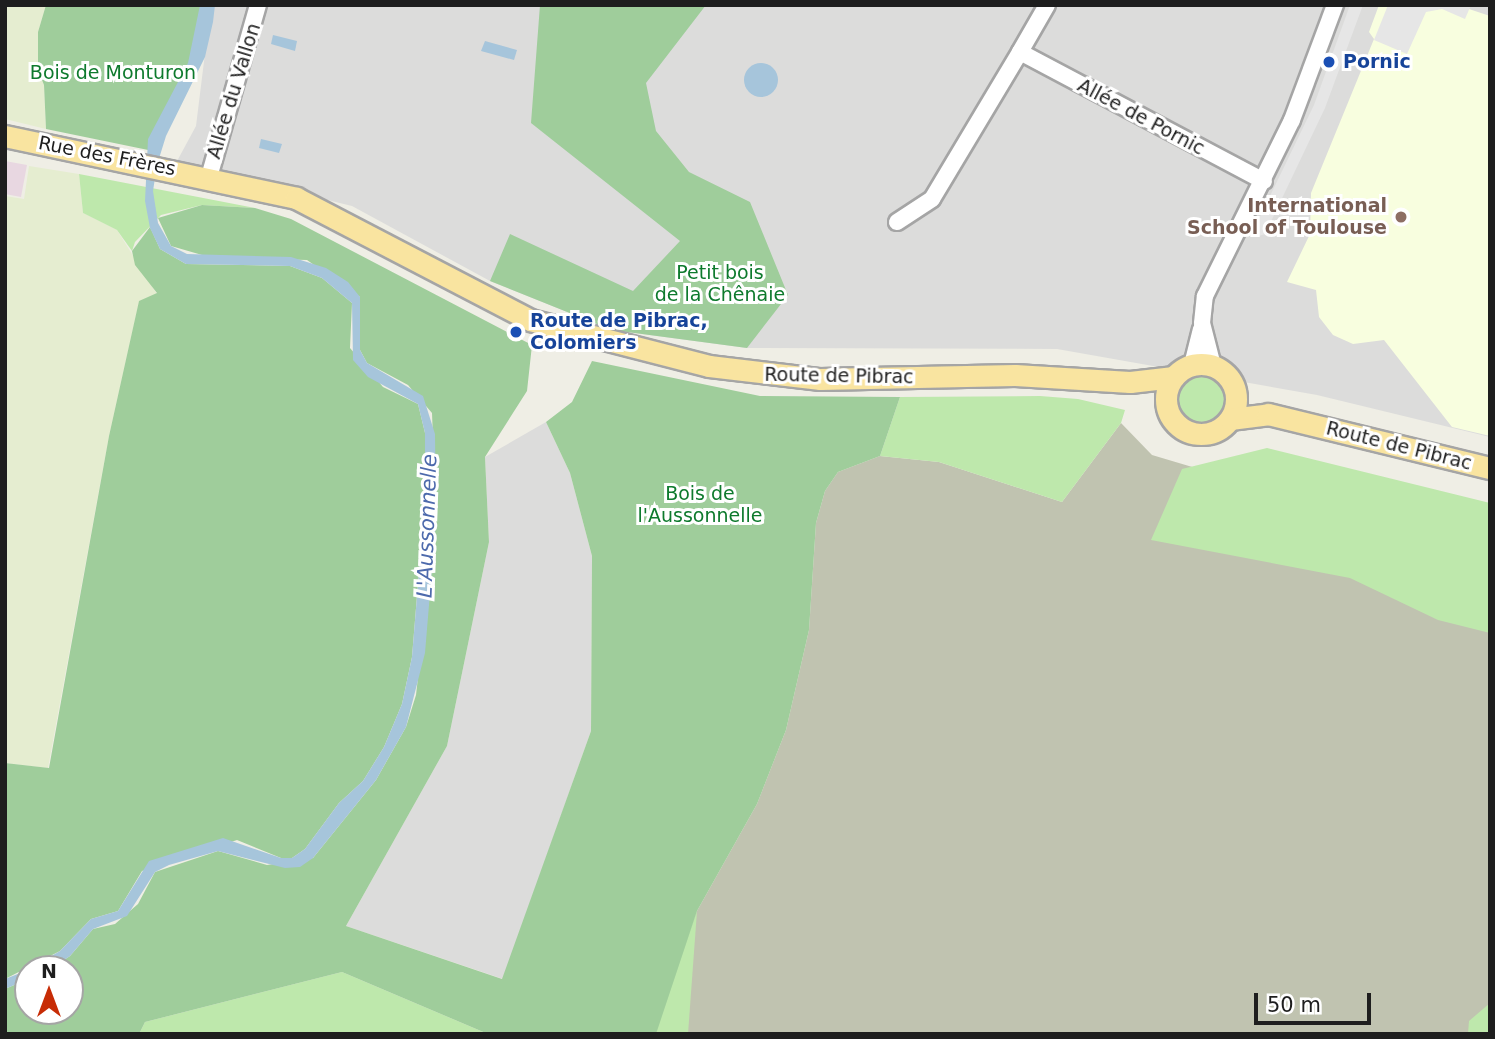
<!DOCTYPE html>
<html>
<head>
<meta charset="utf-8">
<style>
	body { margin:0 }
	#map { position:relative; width:1495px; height:1039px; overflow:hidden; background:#efeee5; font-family:"DejaVu Sans",sans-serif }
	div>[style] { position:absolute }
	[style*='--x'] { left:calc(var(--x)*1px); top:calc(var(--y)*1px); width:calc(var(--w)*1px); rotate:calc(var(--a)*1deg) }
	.residential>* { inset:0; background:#dcdcdb }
	.industrial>* { inset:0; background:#e8d7e1 }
	.education>* { inset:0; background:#f8fedf }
	.construction>* { inset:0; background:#c0c3b0 }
	.farmland>* { inset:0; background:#e5edd0 }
	.grass>* { inset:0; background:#bee8ac }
	.round { border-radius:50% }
	.forest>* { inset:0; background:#9fcd9b }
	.parking>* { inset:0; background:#e6e6e6 }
	.water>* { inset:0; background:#a6c5db }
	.roads { filter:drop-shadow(2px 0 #a5a5a5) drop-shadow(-2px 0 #a5a5a5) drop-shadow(0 2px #a5a5a5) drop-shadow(0 -2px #a5a5a5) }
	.minor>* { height:16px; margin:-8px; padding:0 8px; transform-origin:8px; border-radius:8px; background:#fff }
	.major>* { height:21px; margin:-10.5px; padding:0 10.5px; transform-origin:10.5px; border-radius:10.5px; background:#f9e4a0 }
	.major>.ring { margin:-10.5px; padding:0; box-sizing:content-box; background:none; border:21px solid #f9e4a0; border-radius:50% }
	.dots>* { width:19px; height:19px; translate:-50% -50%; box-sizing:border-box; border:4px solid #fff; border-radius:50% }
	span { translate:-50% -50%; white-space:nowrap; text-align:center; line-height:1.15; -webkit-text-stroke:6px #fff; paint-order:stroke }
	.transit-label { font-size:19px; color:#164399; font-weight:700 }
	.left { translate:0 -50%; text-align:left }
	.park-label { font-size:19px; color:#0e7a2d }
	.street-label { font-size:19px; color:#1e1e1e }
	.education-label { font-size:19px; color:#785e54; font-weight:700 }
	.right { translate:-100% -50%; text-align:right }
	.water-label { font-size:21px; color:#4d6aac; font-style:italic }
	.frame { position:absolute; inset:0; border:7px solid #1e1e1e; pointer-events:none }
	.north { position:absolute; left:14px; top:955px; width:70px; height:70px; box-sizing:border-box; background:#fff; border:2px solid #a5a5a5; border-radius:50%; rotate:0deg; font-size:19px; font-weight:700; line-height:28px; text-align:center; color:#1e1e1e }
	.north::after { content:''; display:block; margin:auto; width:24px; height:32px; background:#c72c06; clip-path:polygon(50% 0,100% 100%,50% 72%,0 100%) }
	.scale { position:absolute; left:1254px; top:993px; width:117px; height:32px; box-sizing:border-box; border:4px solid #1e1e1e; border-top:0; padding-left:9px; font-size:21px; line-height:24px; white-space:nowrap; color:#1e1e1e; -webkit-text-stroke:5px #fff; paint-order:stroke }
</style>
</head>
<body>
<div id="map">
	<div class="residential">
		<div style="clip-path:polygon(211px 5px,1490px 5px,1490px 437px,1317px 395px,1057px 349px,747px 348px,612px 330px,490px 281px,352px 206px,176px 163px,196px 126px)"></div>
		<div style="clip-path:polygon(546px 422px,570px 473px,592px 556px,591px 731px,503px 979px,346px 926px,447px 746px,489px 542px,485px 457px)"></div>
	</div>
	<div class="industrial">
		<div style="clip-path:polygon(5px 161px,27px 165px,21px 197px,5px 194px)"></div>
	</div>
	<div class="education">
		<div style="clip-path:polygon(1379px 5px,1457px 5px,1490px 16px,1490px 436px,1452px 427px,1384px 340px,1353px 344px,1333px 335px,1319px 317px,1316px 290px,1287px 282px,1310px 234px,1311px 193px,1374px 39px,1369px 32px)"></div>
	</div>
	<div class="construction">
		<div style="clip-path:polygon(1121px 423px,1152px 455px,1199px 469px,1490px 516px,1490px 1034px,656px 1034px,697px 911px,757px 804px,786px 730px,809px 630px,816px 523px,825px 491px,838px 472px,880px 456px,939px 462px,1062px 502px)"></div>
	</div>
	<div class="farmland">
		<div style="clip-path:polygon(5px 5px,46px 5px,38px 32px,38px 70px,44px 85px,46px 129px,5px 119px)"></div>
		<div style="clip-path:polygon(29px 166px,79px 174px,83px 213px,117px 230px,157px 294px,139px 302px,109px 436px,48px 768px,5px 763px,5px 196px,24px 199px)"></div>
	</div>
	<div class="grass">
		<div style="clip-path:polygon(79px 174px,255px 208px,202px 205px,161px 215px,135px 242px,132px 251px,117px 230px,83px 213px)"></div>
		<div class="round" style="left:1176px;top:374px;width:50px;height:50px"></div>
		<div style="clip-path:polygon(1040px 396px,1078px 399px,1125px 410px,1121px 423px,1062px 502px,939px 462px,880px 456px,900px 397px)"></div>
		<div style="clip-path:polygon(1267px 448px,1490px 503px,1490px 633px,1438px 620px,1350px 578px,1151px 540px,1182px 469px)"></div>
		<div style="clip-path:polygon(697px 911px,688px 1034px,656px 1034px,660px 1014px)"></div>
		<div style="clip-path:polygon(342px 972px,488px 1034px,139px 1034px,145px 1022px)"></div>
		<div style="clip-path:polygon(1490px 1003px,1490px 1034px,1468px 1034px,1469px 1021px)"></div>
	</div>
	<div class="forest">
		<div style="clip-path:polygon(46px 5px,208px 5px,198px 50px,153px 151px,46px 129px,44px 85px,38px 70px,38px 32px)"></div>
		<div style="clip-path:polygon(540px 5px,706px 5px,646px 83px,656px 131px,689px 172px,750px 202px,788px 295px,747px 348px,612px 330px,490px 281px,510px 234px,633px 291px,680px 241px,531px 123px)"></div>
		<div style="clip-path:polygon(202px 205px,255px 208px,291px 219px,532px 345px,527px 391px,485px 457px,489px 542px,447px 746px,346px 926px,502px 979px,591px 731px,592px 556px,570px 473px,546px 422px,572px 402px,592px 361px,760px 396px,900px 397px,880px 456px,838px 472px,825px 491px,816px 523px,809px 630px,786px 730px,757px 804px,697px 911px,656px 1034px,488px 1034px,342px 972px,145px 1022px,139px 1034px,5px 1034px,5px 989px,28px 979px,28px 1011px,70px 1011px,70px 969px,50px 969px,70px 956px,93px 929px,115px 924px,138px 904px,155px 872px,218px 851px,267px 865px,313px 858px,376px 780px,406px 727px,416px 695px,436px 520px,432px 413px,408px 385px,367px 363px,360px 350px,360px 297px,307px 260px,209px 257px,171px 246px,158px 218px)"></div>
		<div style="clip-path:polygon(150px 227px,160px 249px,186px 264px,290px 266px,322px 278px,352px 303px,350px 348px,383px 387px,418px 404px,425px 433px,425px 498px,412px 657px,402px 704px,384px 747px,363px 781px,339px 803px,305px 849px,292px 858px,281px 858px,237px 840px,142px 871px,118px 911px,91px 919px,60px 951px,5px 979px,5px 763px,49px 768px,109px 436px,139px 301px,157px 293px,135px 265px,132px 251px)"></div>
	</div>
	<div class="parking">
		<div style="clip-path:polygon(1350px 5px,1363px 5px,1325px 108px,1265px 234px,1259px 236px,1256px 225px,1314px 105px)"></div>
		<div style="clip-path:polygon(1388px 5px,1471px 5px,1465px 19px,1442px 9px,1426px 12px,1407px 54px,1374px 40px)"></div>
	</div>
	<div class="water">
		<div style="clip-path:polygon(200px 5px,215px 5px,213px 22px,205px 57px,166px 136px,157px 165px,153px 191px,158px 223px,171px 246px,187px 254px,291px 257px,326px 268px,348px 282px,360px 297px,360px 350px,367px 363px,423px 396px,435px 434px,436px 521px,425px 653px,406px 727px,376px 780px,313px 858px,300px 867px,285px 868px,218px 851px,169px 865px,155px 872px,127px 916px,93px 929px,70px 956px,52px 968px,29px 969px,60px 951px,91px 919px,118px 911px,149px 861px,223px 838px,281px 858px,292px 858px,305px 849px,339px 803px,363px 781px,384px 747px,402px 704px,412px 657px,425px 498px,425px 433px,418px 404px,368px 377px,353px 360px,352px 303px,322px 278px,290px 266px,186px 264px,160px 249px,150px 228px,145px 201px,148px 139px,188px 63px)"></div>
		<div style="clip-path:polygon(273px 35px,297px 41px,295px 51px,271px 44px)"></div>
		<div style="clip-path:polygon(485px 41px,517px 50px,514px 60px,481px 51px)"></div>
		<div class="round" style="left:744px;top:63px;width:34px;height:34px"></div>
		<div style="clip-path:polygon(261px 139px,282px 144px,279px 153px,259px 148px)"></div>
		<div style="clip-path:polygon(28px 970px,28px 979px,5px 989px,5px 979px)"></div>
	</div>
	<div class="roads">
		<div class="minor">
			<div style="--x:1047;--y:5;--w:54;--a:119.9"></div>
			<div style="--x:1020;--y:52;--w:276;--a:27.9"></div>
			<div style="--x:209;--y:177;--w:179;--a:-74.1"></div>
			<div style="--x:897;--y:222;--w:42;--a:-33.3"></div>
			<div style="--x:932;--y:199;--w:171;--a:-59.1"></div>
			<div style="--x:1192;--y:365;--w:37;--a:-76"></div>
			<div style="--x:1213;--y:366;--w:44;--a:-104.3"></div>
			<div style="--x:1202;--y:323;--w:27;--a:-84"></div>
			<div style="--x:1205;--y:296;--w:196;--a:-63.7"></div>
			<div style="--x:1292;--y:120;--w:123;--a:-69.5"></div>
		</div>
		<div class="major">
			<div style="--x:5;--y:136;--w:298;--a:12"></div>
			<div style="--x:296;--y:198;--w:264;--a:27.5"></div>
			<div style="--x:530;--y:320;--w:185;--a:14.4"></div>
			<div style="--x:709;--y:366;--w:112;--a:6.7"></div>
			<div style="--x:820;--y:379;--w:195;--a:-1.2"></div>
			<div style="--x:1015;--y:375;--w:115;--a:3.5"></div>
			<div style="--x:1130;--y:382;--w:44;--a:-6.5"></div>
			<div class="ring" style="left:1166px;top:364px;width:49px;height:49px"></div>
			<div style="--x:1230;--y:419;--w:38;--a:-7"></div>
			<div style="--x:1268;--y:414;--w:228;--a:13.7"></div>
		</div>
	</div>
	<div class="dots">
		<div style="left:1329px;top:62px;background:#1a4fb4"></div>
		<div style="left:1401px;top:217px;background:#8d6e63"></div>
		<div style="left:516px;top:332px;background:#1a4fb4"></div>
	</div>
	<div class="transit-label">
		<span class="left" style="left:1343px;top:62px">Pornic</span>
		<span class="left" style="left:530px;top:332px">Route de Pibrac,<br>Colomiers</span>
	</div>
	<div class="park-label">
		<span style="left:113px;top:73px">Bois de Monturon</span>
		<span style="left:720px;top:284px">Petit bois<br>de la Chênaie</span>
		<span style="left:700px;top:505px">Bois de<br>l'Aussonnelle</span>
	</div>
	<div class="street-label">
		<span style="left:234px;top:91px;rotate:-73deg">Allée du Vallon</span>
		<span style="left:1141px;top:117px;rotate:28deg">Allée de Pornic</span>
		<span style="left:107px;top:156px;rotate:11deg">Rue des Frères</span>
		<span style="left:839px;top:376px;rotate:1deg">Route de Pibrac</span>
		<span style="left:1399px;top:446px;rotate:14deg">Route de Pibrac</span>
	</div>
	<div class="education-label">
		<span class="right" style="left:1387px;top:217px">International<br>School of Toulouse</span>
	</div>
	<div class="water-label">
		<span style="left:427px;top:526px;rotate:-88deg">L'Aussonnelle</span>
	</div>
	<div class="frame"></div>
	<div class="north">N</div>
	<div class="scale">50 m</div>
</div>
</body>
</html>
